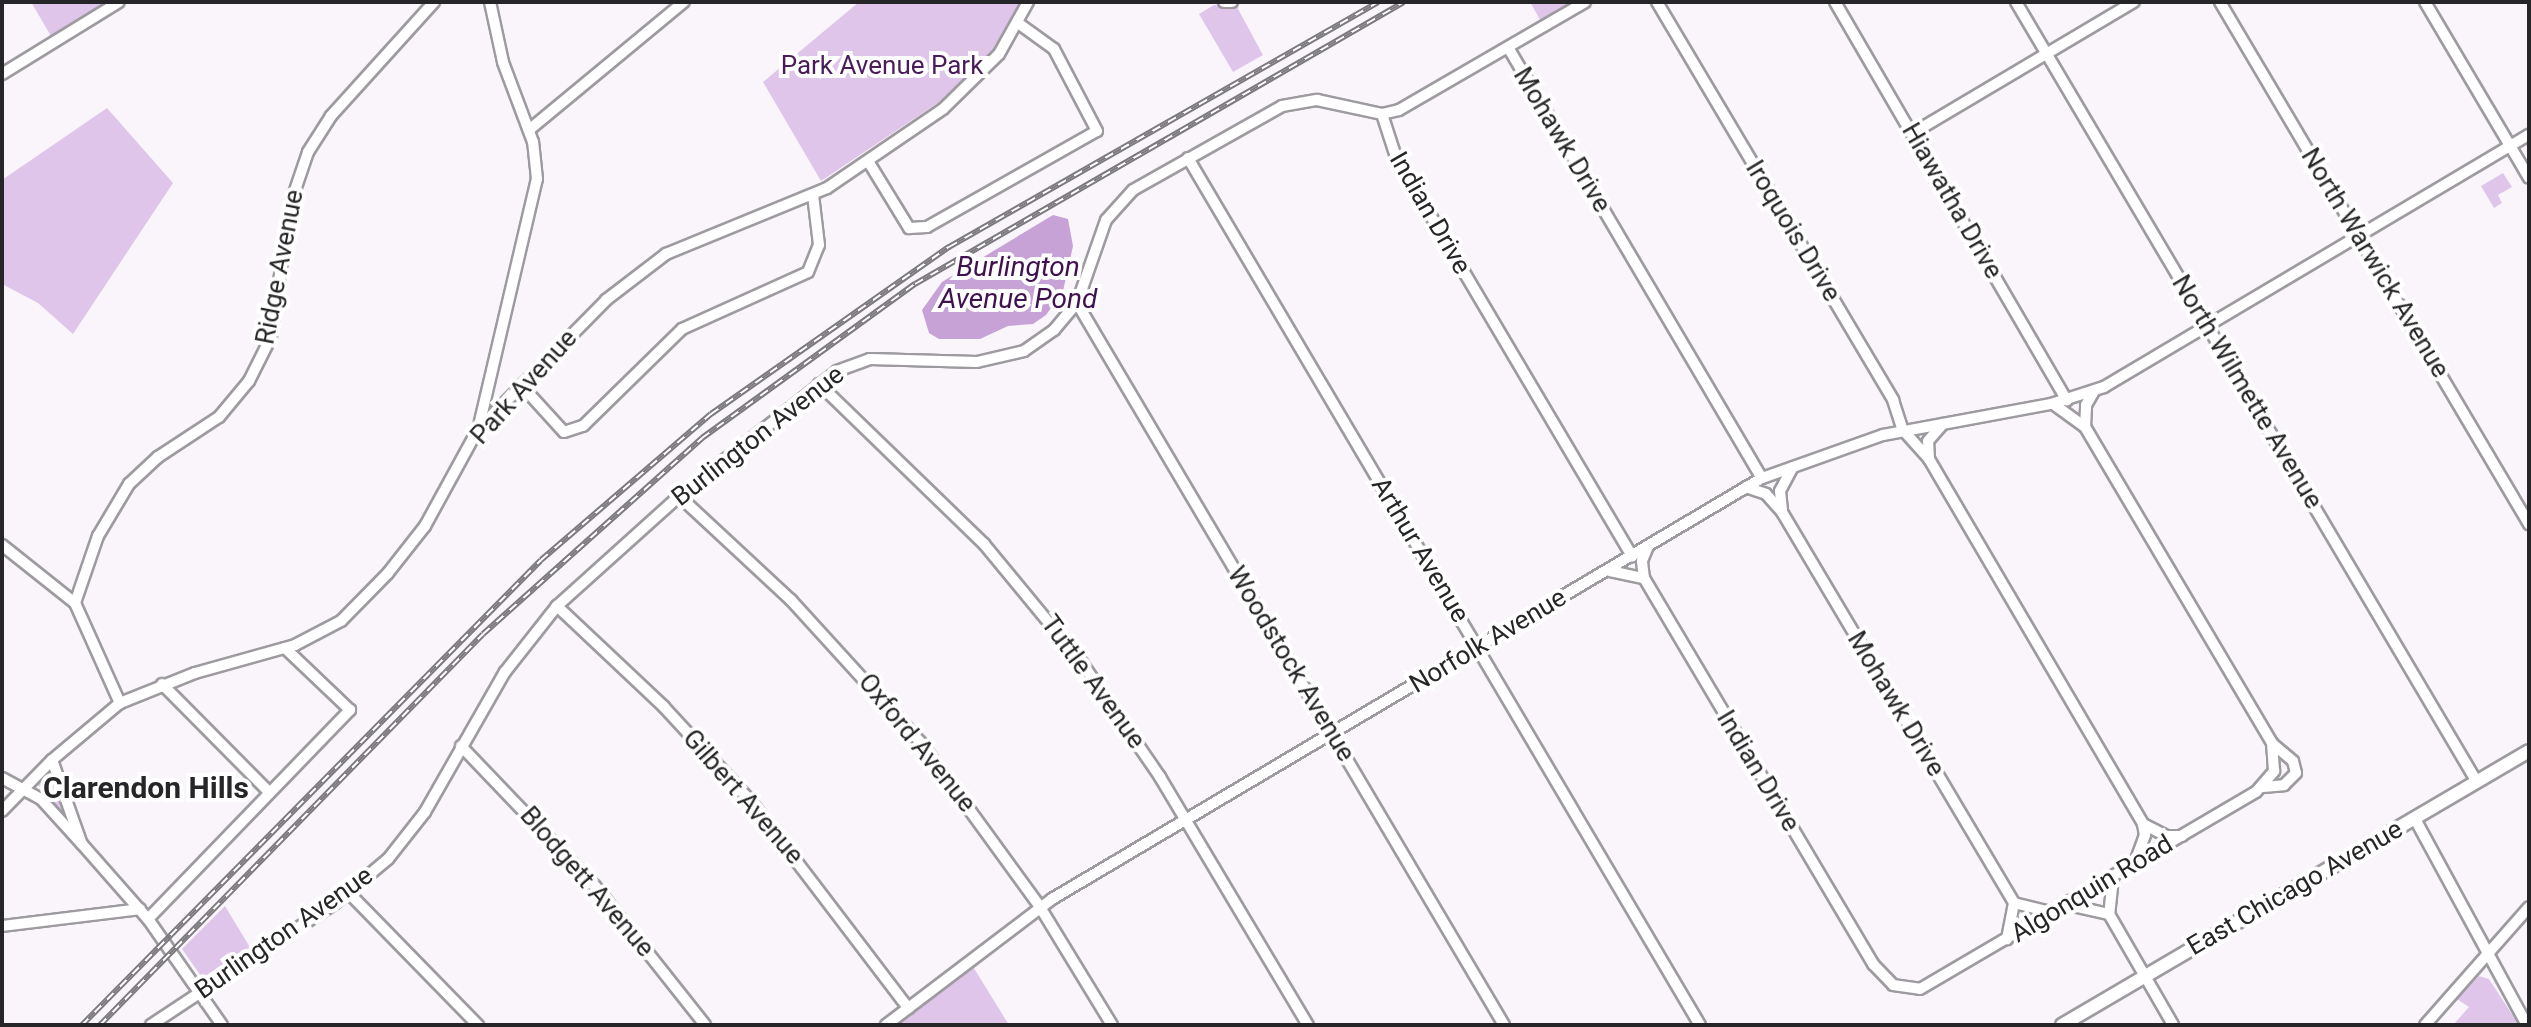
<!DOCTYPE html>
<html>
<head>
<meta charset="utf-8">
<style>
	body { margin:0 }
	#map { position:relative; width:2531px; height:1027px; overflow:hidden; background:#f9f5fb; font-family:Roboto,sans-serif }
	div>[style] { position:absolute }
	[style*='--x'] { left:calc(var(--x)*1px); top:calc(var(--y)*1px); width:calc(var(--w)*1px); rotate:calc(var(--a)*1deg) }
	.green>* { inset:0; background:#e0c5eb }
	.water>* { inset:0; background:#c7a2d6 }
	.roads { filter:drop-shadow(2px 0 #9e9ba0) drop-shadow(-2px 0 #9e9ba0) drop-shadow(0 2px #9e9ba0) drop-shadow(0 -2px #9e9ba0) }
	.minor>* { height:10px; margin:-5px; padding:0 5px; transform-origin:5px; border-radius:5px; background:#fff }
	.major>* { height:12px; margin:-6px; padding:0 6px; transform-origin:6px; border-radius:6px; background:#fff }
	.rail>* { height:6px; margin-top:-3px; transform-origin:0; background:repeating-linear-gradient(90deg,#fff 0 9px,#7b797d 0 18px); box-sizing:border-box; border-block:2px solid #7b797d }
	span { translate:-50% -50%; white-space:nowrap; text-align:center; line-height:1.15; -webkit-text-stroke:8px #fff; paint-order:stroke }
	.park-label { font-size:26px; color:#4a1c5a }
	.street-label { font-size:26px; color:#262527 }
	.water-label { font-size:28px; color:#40114f; font-style:italic }
	.quarter-label { font-size:30px; color:#262527; font-weight:700 }
	.frame { position:absolute; inset:0; border:4px solid #262527; pointer-events:none }
</style>
</head>
<body>
<div id="map">
	<div class="green">
		<div style="clip-path:polygon(31px 2px,114px 2px,51px 36px)"></div>
		<div style="clip-path:polygon(859px 2px,1024px 2px,987px 59px,951px 94px,821px 181px,763px 82px)"></div>
		<div style="clip-path:polygon(1530px 2px,1577px 2px,1542px 23px)"></div>
		<div style="clip-path:polygon(1214px 5px,1237px 7px,1263px 55px,1233px 72px,1199px 14px)"></div>
		<div style="clip-path:polygon(107px 108px,173px 183px,73px 334px,38px 303px,2px 284px,2px 180px)"></div>
		<div style="clip-path:polygon(2503px 173px,2512px 187px,2498px 195px,2502px 203px,2494px 208px,2481px 186px)"></div>
		<div style="clip-path:polygon(51px 775px,70px 814px,68px 818px,38px 785px)"></div>
		<div style="clip-path:polygon(225px 906px,251px 949px,203px 979px,182px 949px)"></div>
		<div style="clip-path:polygon(972px 965px,1009px 1025px,896px 1025px)"></div>
		<div style="clip-path:polygon(2479px 976px,2489px 979px,2519px 1025px,2453px 1025px,2469px 1007px,2457px 999px)"></div>
	</div>
	<div class="water">
		<div style="clip-path:polygon(1053px 215px,1068px 219px,1073px 246px,1063px 291px,1046px 315px,1033px 324px,1008px 326px,980px 339px,939px 339px,929px 333px,922px 310px,942px 282px)"></div>
	</div>
	<div class="roads">
		<div class="minor">
			<div style="--x:1224;--y:2;--w:8;--a:0"></div>
			<div style="--x:1657;--y:2;--w:463;--a:59.3"></div>
			<div style="--x:1893;--y:400;--w:32;--a:72"></div>
			<div style="--x:1903;--y:430;--w:39;--a:48"></div>
			<div style="--x:1929;--y:459;--w:423;--a:59.6"></div>
			<div style="--x:2143;--y:824;--w:11;--a:80"></div>
			<div style="--x:2145;--y:835;--w:30;--a:110"></div>
			<div style="--x:1835;--y:2;--w:461;--a:59.8"></div>
			<div style="--x:2016;--y:2;--w:906;--a:59.42"></div>
			<div style="--x:2220;--y:2;--w:607;--a:59.38"></div>
			<div style="--x:2425;--y:2;--w:204;--a:59.4"></div>
			<div style="--x:1509;--y:49;--w:498;--a:59.5"></div>
			<div style="--x:2;--y:74;--w:137;--a:-31.6"></div>
			<div style="--x:1382;--y:114;--w:45;--a:72"></div>
			<div style="--x:1396;--y:157;--w:464;--a:59.4"></div>
			<div style="--x:529;--y:130;--w:201;--a:-39.6"></div>
			<div style="--x:1913;--y:133;--w:257;--a:-30.7"></div>
			<div style="--x:1188;--y:158;--w:1007;--a:59.44"></div>
			<div style="--x:868;--y:161;--w:79;--a:58.5"></div>
			<div style="--x:909;--y:228;--w:18;--a:-3"></div>
			<div style="--x:927;--y:227;--w:195;--a:-29.5"></div>
			<div style="--x:1097;--y:131;--w:93;--a:-117.7"></div>
			<div style="--x:1054;--y:49;--w:44;--a:-144.2"></div>
			<div style="--x:1077;--y:303;--w:839;--a:59.4"></div>
			<div style="--x:819;--y:384;--w:230;--a:44.1"></div>
			<div style="--x:984;--y:544;--w:154;--a:50.5"></div>
			<div style="--x:1082;--y:663;--w:138;--a:55.6"></div>
			<div style="--x:1160;--y:777;--w:289;--a:59.2"></div>
			<div style="--x:522;--y:386;--w:62;--a:47.6"></div>
			<div style="--x:564;--y:432;--w:20;--a:-18"></div>
			<div style="--x:583;--y:426;--w:139;--a:-44.4"></div>
			<div style="--x:682;--y:329;--w:138;--a:-24.3"></div>
			<div style="--x:808;--y:272;--w:29;--a:-68"></div>
			<div style="--x:819;--y:245;--w:50;--a:-96.8"></div>
			<div style="--x:2085;--y:427;--w:22;--a:-87"></div>
			<div style="--x:2086;--y:405;--w:16;--a:-60"></div>
			<div style="--x:478;--y:430;--w:258;--a:-76.8"></div>
			<div style="--x:537;--y:179;--w:37;--a:-96"></div>
			<div style="--x:533;--y:142;--w:85;--a:-110.6"></div>
			<div style="--x:503;--y:62;--w:61;--a:-102.2"></div>
			<div style="--x:1929;--y:459;--w:18;--a:-93"></div>
			<div style="--x:1928;--y:441;--w:23;--a:-49"></div>
			<div style="--x:1746;--y:487;--w:21;--a:19"></div>
			<div style="--x:1766;--y:494;--w:24;--a:48"></div>
			<div style="--x:1782;--y:512;--w:455;--a:59.3"></div>
			<div style="--x:2014;--y:903;--w:37;--a:101"></div>
			<div style="--x:679;--y:496;--w:153;--a:42.9"></div>
			<div style="--x:791;--y:600;--w:193;--a:47.7"></div>
			<div style="--x:921;--y:743;--w:203;--a:54"></div>
			<div style="--x:1040;--y:907;--w:138;--a:58.6"></div>
			<div style="--x:1782;--y:510;--w:19;--a:-96"></div>
			<div style="--x:1780;--y:491;--w:27;--a:-62"></div>
			<div style="--x:2;--y:545;--w:93;--a:38.5"></div>
			<div style="--x:75;--y:603;--w:110;--a:65.8"></div>
			<div style="--x:1610;--y:571;--w:35;--a:12"></div>
			<div style="--x:1644;--y:578;--w:449;--a:59.3"></div>
			<div style="--x:1873;--y:964;--w:29;--a:46"></div>
			<div style="--x:1893;--y:985;--w:27;--a:8"></div>
			<div style="--x:1920;--y:989;--w:389;--a:-30.4"></div>
			<div style="--x:2256;--y:792;--w:28;--a:-49"></div>
			<div style="--x:2274;--y:771;--w:28;--a:-94"></div>
			<div style="--x:2272;--y:743;--w:367;--a:-120.6"></div>
			<div style="--x:2085;--y:427;--w:39;--a:-144"></div>
			<div style="--x:1644;--y:578;--w:17;--a:-97"></div>
			<div style="--x:1642;--y:561;--w:16;--a:-68"></div>
			<div style="--x:75;--y:603;--w:71;--a:-71.1"></div>
			<div style="--x:98;--y:536;--w:61;--a:-59.2"></div>
			<div style="--x:129;--y:484;--w:40;--a:-43"></div>
			<div style="--x:158;--y:457;--w:73;--a:-33.3"></div>
			<div style="--x:219;--y:417;--w:47;--a:-50.2"></div>
			<div style="--x:249;--y:381;--w:49;--a:-63.4"></div>
			<div style="--x:271;--y:337;--w:133;--a:-81.8"></div>
			<div style="--x:290;--y:205;--w:56;--a:-71.2"></div>
			<div style="--x:308;--y:152;--w:43;--a:-57.4"></div>
			<div style="--x:331;--y:116;--w:154;--a:-47.9"></div>
			<div style="--x:557;--y:606;--w:147;--a:43.3"></div>
			<div style="--x:664;--y:707;--w:125;--a:47.3"></div>
			<div style="--x:749;--y:799;--w:263;--a:52.7"></div>
			<div style="--x:162;--y:684;--w:152;--a:45.3"></div>
			<div style="--x:461;--y:746;--w:194;--a:46.3"></div>
			<div style="--x:595;--y:886;--w:177;--a:51.6"></div>
			<div style="--x:52;--y:760;--w:87;--a:70.5"></div>
			<div style="--x:2;--y:778;--w:44;--a:28.3"></div>
			<div style="--x:41;--y:799;--w:61;--a:47.7"></div>
			<div style="--x:82;--y:844;--w:100;--a:48.7"></div>
			<div style="--x:148;--y:919;--w:129;--a:55.1"></div>
			<div style="--x:2263;--y:787;--w:21;--a:-5"></div>
			<div style="--x:2284;--y:785;--w:17;--a:-45"></div>
			<div style="--x:2296;--y:773;--w:12;--a:-104"></div>
			<div style="--x:2293;--y:761;--w:26;--a:-140"></div>
			<div style="--x:2;--y:811;--w:71;--a:-45.6"></div>
			<div style="--x:52;--y:760;--w:89;--a:-40"></div>
			<div style="--x:120;--y:703;--w:81;--a:-21.8"></div>
			<div style="--x:195;--y:673;--w:104;--a:-15.6"></div>
			<div style="--x:295;--y:645;--w:52;--a:-27.6"></div>
			<div style="--x:341;--y:621;--w:67;--a:-45.6"></div>
			<div style="--x:388;--y:573;--w:60;--a:-51.8"></div>
			<div style="--x:425;--y:526;--w:108;--a:-61.3"></div>
			<div style="--x:477;--y:431;--w:184;--a:-45.4"></div>
			<div style="--x:606;--y:300;--w:76;--a:-37.5"></div>
			<div style="--x:666;--y:254;--w:174;--a:-22.3"></div>
			<div style="--x:827;--y:188;--w:140;--a:-34.3"></div>
			<div style="--x:943;--y:109;--w:78;--a:-44.5"></div>
			<div style="--x:999;--y:54;--w:60;--a:-60.9"></div>
			<div style="--x:2415;--y:819;--w:234;--a:61.5"></div>
			<div style="--x:2143;--y:824;--w:27;--a:27"></div>
			<div style="--x:2167;--y:836;--w:15;--a:0"></div>
			<div style="--x:2113;--y:878;--w:36;--a:96"></div>
			<div style="--x:2109;--y:914;--w:128;--a:60"></div>
			<div style="--x:349;--y:893;--w:185;--a:45.7"></div>
			<div style="--x:2014;--y:903;--w:37;--a:14"></div>
			<div style="--x:2069;--y:905;--w:41;--a:12.7"></div>
			<div style="--x:148;--y:919;--w:291;--a:-46"></div>
			<div style="--x:350;--y:710;--w:90;--a:-136.4"></div>
			<div style="--x:2;--y:926;--w:139;--a:-7"></div>
			<div style="--x:151;--y:1025;--w:219;--a:-33.5"></div>
			<div style="--x:334;--y:904;--w:70;--a:-39.8"></div>
			<div style="--x:388;--y:859;--w:60;--a:-51.8"></div>
			<div style="--x:425;--y:812;--w:161;--a:-60.3"></div>
			<div style="--x:505;--y:672;--w:84;--a:-51.8"></div>
			<div style="--x:557;--y:606;--w:164;--a:-42"></div>
			<div style="--x:679;--y:496;--w:201;--a:-38.3"></div>
			<div style="--x:837;--y:371;--w:35;--a:-20"></div>
			<div style="--x:870;--y:359;--w:107;--a:1.6"></div>
			<div style="--x:977;--y:362;--w:48;--a:-13.2"></div>
			<div style="--x:1024;--y:351;--w:37;--a:-35"></div>
			<div style="--x:1054;--y:330;--w:35;--a:-50"></div>
			<div style="--x:1077;--y:303;--w:88;--a:-70.7"></div>
			<div style="--x:1106;--y:220;--w:40;--a:-48"></div>
			<div style="--x:1133;--y:190;--w:171;--a:-29.4"></div>
			<div style="--x:1282;--y:106;--w:36;--a:-10"></div>
			<div style="--x:1317;--y:100;--w:66;--a:12.2"></div>
			<div style="--x:1382;--y:114;--w:17;--a:-13"></div>
			<div style="--x:1399;--y:110;--w:215;--a:-30.1"></div>
			<div style="--x:886;--y:1025;--w:208;--a:-37.2"></div>
			<div style="--x:1052;--y:899;--w:825;--a:-30.67"></div>
			<div style="--x:1762;--y:478;--w:128;--a:-19.6"></div>
			<div style="--x:1883;--y:435;--w:171;--a:-10.5"></div>
			<div style="--x:2051;--y:404;--w:56;--a:-17.8"></div>
			<div style="--x:2104;--y:387;--w:494;--a:-30.7"></div>
			<div style="--x:2425;--y:1025;--w:157;--a:-48.6"></div>
		</div>
		<div class="major">
			<div style="--x:2062;--y:1025;--w:541;--a:-30.4"></div>
		</div>
	</div>
	<div class="rail">
		<div style="--x:82;--y:1025;--w:653;--a:-45.37"></div>
		<div style="--x:541;--y:560;--w:224;--a:-40.7"></div>
		<div style="--x:711;--y:414;--w:291;--a:-35.1"></div>
		<div style="--x:949;--y:247;--w:494;--a:-29.7"></div>
		<div style="--x:100;--y:1025;--w:547;--a:-45.59"></div>
		<div style="--x:483;--y:634;--w:294;--a:-41.8"></div>
		<div style="--x:702;--y:438;--w:263;--a:-35.9"></div>
		<div style="--x:915;--y:284;--w:564;--a:-29.97"></div>
	</div>
	<div class="park-label">
		<span style="left:882px;top:66px">Park Avenue Park</span>
	</div>
	<div class="street-label">
		<span style="left:1562px;top:140px;rotate:59deg">Mohawk Drive</span>
		<span style="left:1952px;top:201px;rotate:60deg">Hiawatha Drive</span>
		<span style="left:1430px;top:213px;rotate:60deg">Indian Drive</span>
		<span style="left:1793px;top:231px;rotate:59deg">Iroquois Drive</span>
		<span style="left:2375px;top:263px;rotate:59deg">North Warwick Avenue</span>
		<span style="left:280px;top:267px;rotate:-79deg">Ridge Avenue</span>
		<span style="left:524px;top:387px;rotate:-48deg">Park Avenue</span>
		<span style="left:2247px;top:392px;rotate:59deg">North Wilmette Avenue</span>
		<span style="left:758px;top:436px;rotate:-38deg">Burlington Avenue</span>
		<span style="left:1420px;top:550px;rotate:59deg">Arthur Avenue</span>
		<span style="left:1488px;top:641px;rotate:-31deg">Norfolk Avenue</span>
		<span style="left:1291px;top:664px;rotate:59deg">Woodstock Avenue</span>
		<span style="left:1093px;top:682px;rotate:54deg">Tuttle Avenue</span>
		<span style="left:1896px;top:704px;rotate:59deg">Mohawk Drive</span>
		<span style="left:917px;top:743px;rotate:51deg">Oxford Avenue</span>
		<span style="left:1758px;top:771px;rotate:59deg">Indian Drive</span>
		<span style="left:743px;top:797px;rotate:49deg">Gilbert Avenue</span>
		<span style="left:587px;top:882px;rotate:49deg">Blodgett Avenue</span>
		<span style="left:2295px;top:888px;rotate:-30deg">East Chicago Avenue</span>
		<span style="left:2092px;top:889px;rotate:-31deg">Algonquin Road</span>
		<span style="left:284px;top:933px;rotate:-35deg">Burlington Avenue</span>
	</div>
	<div class="water-label">
		<span style="left:1018px;top:283px">Burlington<br>Avenue Pond</span>
	</div>
	<div class="quarter-label">
		<span style="left:146px;top:788px">Clarendon Hills</span>
	</div>
	<div class="frame"></div>
</div>
</body>
</html>
